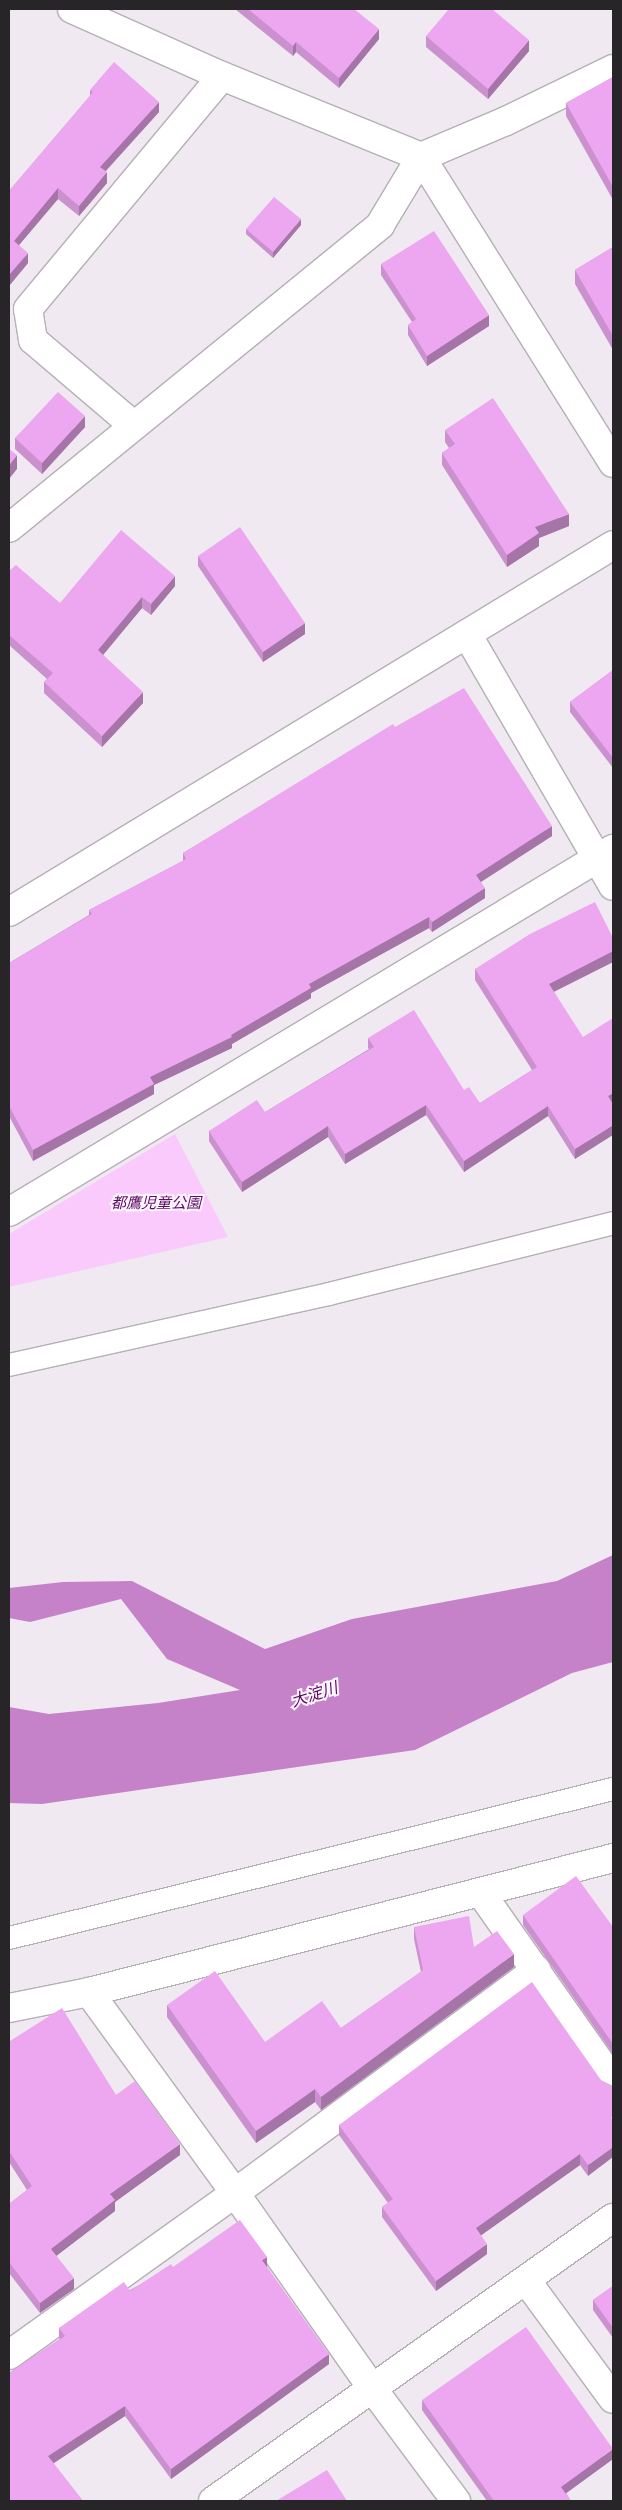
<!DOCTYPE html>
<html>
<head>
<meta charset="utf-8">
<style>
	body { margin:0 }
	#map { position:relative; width:622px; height:2510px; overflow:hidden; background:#f0e9f1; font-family:Merriweather,"Noto Sans JP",serif }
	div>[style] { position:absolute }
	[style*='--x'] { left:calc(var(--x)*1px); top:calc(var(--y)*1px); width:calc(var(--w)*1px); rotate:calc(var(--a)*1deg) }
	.green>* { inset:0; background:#facafc }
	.water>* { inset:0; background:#c582c9 }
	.roads { filter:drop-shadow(1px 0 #b6afb6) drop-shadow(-1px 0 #b6afb6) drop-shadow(0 1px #b6afb6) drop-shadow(0 -1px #b6afb6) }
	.service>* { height:22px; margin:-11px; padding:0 11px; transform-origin:11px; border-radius:11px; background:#fff }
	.minor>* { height:28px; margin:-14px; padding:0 14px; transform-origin:14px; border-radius:14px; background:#fff }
	.tertiary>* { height:28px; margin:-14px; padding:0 14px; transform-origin:14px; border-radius:14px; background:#fff }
	.wall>* { inset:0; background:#cb90ce }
	.shaded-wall>* { inset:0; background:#a575a8 }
	.building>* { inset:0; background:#eca7f0 }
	span { translate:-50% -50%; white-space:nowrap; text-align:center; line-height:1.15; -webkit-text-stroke:4px #fef6fe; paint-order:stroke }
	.park-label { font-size:15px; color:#5f0a66; font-style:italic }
	.water-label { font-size:16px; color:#5e0765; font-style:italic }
	.frame { position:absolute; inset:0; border:10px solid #282528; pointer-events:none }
</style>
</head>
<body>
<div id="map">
	<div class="green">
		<div style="clip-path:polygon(175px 1134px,228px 1237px,9px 1287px,9px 1234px)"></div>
	</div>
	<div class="water">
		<div style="clip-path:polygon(613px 1555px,613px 1662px,572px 1673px,415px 1750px,42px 1804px,9px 1803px,9px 1707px,49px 1714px,158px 1703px,240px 1690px,167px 1659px,121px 1599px,30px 1622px,9px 1618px,9px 1588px,63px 1582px,132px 1581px,265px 1649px,352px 1619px,557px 1581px)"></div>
	</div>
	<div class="roads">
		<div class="service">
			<div style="--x:9;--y:1365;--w:328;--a:-12.5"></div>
			<div style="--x:329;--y:1294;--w:293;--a:-14"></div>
			<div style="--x:9;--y:1938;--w:622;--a:-13.86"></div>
		</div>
		<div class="minor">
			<div style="--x:72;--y:9;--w:164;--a:24.1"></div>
			<div style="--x:222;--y:76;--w:215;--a:22.1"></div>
			<div style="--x:421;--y:157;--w:361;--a:57.9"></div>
			<div style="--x:133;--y:425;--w:131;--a:-139.6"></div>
			<div style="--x:33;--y:340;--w:31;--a:-99"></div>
			<div style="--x:28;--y:309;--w:303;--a:-50.2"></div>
			<div style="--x:9;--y:528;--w:479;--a:-39.2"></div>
			<div style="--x:380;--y:225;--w:79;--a:-58.9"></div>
			<div style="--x:421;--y:157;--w:92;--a:-23"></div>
			<div style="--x:506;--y:121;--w:119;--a:-25.9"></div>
			<div style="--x:467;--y:634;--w:291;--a:59.9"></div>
			<div style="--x:9;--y:1212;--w:705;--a:-31.01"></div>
			<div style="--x:481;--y:1893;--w:230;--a:54.9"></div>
			<div style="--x:89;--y:1992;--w:248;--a:54"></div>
			<div style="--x:235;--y:2193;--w:238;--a:54.9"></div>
			<div style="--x:372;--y:2388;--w:141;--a:53.4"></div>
			<div style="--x:9;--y:2008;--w:82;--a:-11.3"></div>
			<div style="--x:89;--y:1992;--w:541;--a:-14.34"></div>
			<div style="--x:526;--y:2280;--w:147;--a:53.8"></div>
			<div style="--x:9;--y:2355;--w:278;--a:-35.6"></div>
			<div style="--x:235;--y:2193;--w:375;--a:-36.5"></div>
			<div style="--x:213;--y:2501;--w:490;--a:-35.3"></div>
		</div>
		<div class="tertiary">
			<div style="--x:9;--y:912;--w:707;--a:-31.28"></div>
		</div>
	</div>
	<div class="wall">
		<div style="clip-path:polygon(235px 9px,354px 9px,379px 39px,339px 88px,296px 52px,293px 56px)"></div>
		<div style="clip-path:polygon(426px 36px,529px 51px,488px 99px,426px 47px)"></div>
		<div style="clip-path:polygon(613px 77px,613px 200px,566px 116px,566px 103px)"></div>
		<div style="clip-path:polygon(90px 90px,159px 112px,106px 171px,107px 183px,79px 216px,58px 199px,19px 245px,28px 263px,9px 286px,9px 191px,90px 96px)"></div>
		<div style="clip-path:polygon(301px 225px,273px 258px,246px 234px,246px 229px)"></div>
		<div style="clip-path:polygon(613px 247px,613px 350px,575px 284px,575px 270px)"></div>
		<div style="clip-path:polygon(381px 264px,489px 326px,427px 366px,408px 335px,408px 325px,412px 322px,381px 275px)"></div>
		<div style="clip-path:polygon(85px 427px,42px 474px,15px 449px,15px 438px)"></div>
		<div style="clip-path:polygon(445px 430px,569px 526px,539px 538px,539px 546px,507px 567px,442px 465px,442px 453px,449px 448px,445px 442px)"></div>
		<div style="clip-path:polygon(198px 556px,305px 634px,263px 662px,198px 566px)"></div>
		<div style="clip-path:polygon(9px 571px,60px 603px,175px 586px,151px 615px,142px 608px,103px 655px,143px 703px,102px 747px,44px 693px,44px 682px,47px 679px,9px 645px)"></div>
		<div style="clip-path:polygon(613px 670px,613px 768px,570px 712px,570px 702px)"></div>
		<div style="clip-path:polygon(395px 727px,552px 836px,481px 882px,485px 898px,432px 932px,429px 928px,311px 993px,311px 998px,232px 1044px,232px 1048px,154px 1085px,154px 1094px,33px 1161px,9px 1116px,9px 963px,89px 915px,89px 910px,183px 861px,183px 853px)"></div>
		<div style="clip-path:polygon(613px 938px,613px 962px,554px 992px,613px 1103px,575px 1159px,548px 1116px,464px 1172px,426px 1115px,345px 1164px,328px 1137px,242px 1192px,209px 1141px,209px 1131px,265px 1112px,369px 1049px,368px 1048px,368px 1038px,464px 1090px,480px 1103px,532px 1070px,475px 980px,475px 969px)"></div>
		<div style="clip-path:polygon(523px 1915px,613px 1927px,613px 2054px,523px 1925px)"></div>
		<div style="clip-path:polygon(414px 1927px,474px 1947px,514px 1967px,321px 2110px,315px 2102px,256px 2143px,167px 2017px,167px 2005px,265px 2042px,341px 2028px,421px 1972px,414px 1939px)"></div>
		<div style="clip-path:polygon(9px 2039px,10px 2041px,116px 2095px,180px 2155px,115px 2202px,115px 2211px,56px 2256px,74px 2289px,40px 2313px,9px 2273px,9px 2204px,27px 2190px,9px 2162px)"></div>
		<div style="clip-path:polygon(601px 2080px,588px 2176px,580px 2165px,481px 2235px,487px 2254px,436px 2291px,382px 2217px,382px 2207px,388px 2203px,339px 2135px,339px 2125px)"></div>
		<div style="clip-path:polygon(173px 2267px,267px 2267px,329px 2364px,171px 2479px,125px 2416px,53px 2463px,83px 2501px,9px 2501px,9px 2373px,60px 2339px,59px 2338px,59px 2328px)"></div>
		<div style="clip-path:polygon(613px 2286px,613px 2338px,593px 2310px,593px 2300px)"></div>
		<div style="clip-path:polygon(422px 2400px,613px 2459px,566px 2493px,571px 2501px,487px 2501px,422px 2410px)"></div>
	</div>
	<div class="shaded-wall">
		<div style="clip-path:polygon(379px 29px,379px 39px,339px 88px,339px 78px)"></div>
		<div style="clip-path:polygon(529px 40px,529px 51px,488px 99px,488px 89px)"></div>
		<div style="clip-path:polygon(296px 42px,296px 52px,293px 56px,293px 46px)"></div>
		<div style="clip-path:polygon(159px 102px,159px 112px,100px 177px,100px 167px)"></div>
		<div style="clip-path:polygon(107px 172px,107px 183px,79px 216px,79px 206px)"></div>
		<div style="clip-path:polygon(58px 188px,58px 199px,14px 251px,14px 241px)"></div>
		<div style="clip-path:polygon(301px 219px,301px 225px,273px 258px,273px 252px)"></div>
		<div style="clip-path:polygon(28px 253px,28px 263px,9px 286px,9px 275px)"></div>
		<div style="clip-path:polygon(489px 315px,489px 326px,427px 366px,427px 356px)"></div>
		<div style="clip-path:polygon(85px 416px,85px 427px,42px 474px,42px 463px)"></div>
		<div style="clip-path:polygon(17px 455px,17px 469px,9px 479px,9px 465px)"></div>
		<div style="clip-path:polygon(569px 514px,569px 526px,539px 538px,539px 546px,507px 567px,507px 555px,535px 527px)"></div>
		<div style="clip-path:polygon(175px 576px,175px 586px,151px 615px,151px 604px)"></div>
		<div style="clip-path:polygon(142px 597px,142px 608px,98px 661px,98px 650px)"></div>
		<div style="clip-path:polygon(305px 623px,305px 634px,263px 662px,263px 652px)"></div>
		<div style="clip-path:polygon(143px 692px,143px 703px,102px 747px,102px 736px)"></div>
		<div style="clip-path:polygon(552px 826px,552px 836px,476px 885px,476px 875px)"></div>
		<div style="clip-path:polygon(485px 888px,485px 898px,432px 932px,432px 922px)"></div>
		<div style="clip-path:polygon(429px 917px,429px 928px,311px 993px,311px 998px,232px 1044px,232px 1048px,154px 1085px,154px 1094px,33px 1161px,33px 1150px,150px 1077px,231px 1035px,309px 984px)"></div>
		<div style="clip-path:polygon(613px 951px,613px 962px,549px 994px,549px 984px)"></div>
		<div style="clip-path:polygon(613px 1093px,613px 1103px,608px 1106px,608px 1096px)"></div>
		<div style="clip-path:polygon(426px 1105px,426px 1115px,345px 1164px,345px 1154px)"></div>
		<div style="clip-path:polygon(548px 1106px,548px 1116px,464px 1172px,464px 1161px)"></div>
		<div style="clip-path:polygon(613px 1125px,613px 1135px,575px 1159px,575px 1149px)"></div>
		<div style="clip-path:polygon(328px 1126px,328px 1137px,242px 1192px,242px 1182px)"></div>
		<div style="clip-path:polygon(514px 1954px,514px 1967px,321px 2110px,321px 2097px)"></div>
		<div style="clip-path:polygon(315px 2089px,315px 2102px,256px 2143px,256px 2131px)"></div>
		<div style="clip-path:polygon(180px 2144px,180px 2155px,115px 2202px,115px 2211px,51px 2260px,51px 2249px,110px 2194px)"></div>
		<div style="clip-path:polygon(613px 2147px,613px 2157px,588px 2176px,588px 2165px)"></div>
		<div style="clip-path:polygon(580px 2154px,580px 2165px,476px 2239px,476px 2228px)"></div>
		<div style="clip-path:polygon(487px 2244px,487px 2254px,436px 2291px,436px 2281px)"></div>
		<div style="clip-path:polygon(267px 2257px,267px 2267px,262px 2271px,262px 2260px)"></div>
		<div style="clip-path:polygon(74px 2278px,74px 2289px,40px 2313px,40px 2303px)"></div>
		<div style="clip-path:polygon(329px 2354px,329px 2364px,171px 2479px,171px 2469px)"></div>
		<div style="clip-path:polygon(125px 2406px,125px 2416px,48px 2467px,48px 2456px)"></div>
		<div style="clip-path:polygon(613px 2449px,613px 2459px,561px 2497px,561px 2487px)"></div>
	</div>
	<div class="building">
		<div style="clip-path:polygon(248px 9px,354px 9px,379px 29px,339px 78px,296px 42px,293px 46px)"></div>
		<div style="clip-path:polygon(449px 9px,492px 9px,529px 40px,488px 89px,426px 36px)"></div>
		<div style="clip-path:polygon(114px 62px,159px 102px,100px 167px,107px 172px,79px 206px,58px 188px,14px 241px,28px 253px,9px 275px,9px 191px,93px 92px,90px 90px)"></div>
		<div style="clip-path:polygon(613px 77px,613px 187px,566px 103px)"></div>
		<div style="clip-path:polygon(274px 197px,301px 219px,273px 252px,246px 229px)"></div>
		<div style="clip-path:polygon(434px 231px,489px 315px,427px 356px,408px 325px,416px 319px,381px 264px)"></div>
		<div style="clip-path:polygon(613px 247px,613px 336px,575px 270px)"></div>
		<div style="clip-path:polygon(58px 392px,85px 416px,42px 463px,15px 438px)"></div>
		<div style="clip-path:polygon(493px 398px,569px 514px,535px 527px,539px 533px,507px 555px,442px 453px,455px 444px,445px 430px)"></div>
		<div style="clip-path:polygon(9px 449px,17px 455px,9px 465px)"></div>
		<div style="clip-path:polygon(240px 527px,305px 623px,263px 652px,198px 556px)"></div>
		<div style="clip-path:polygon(121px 530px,175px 576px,151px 604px,142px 597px,98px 650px,143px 692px,102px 736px,44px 682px,53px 673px,9px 635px,9px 571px,16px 565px,60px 603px)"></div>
		<div style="clip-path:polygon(613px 670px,613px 758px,570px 702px)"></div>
		<div style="clip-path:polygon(464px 688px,552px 826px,476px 875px,485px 888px,432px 922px,429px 917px,309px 984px,311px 988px,231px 1035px,232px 1037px,150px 1077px,154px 1084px,33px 1150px,9px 1106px,9px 963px,92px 914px,89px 910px,186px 859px,183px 853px,393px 724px,395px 727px)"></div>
		<div style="clip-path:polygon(595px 902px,613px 938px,613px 951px,549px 984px,583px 1037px,613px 1018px,613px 1093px,608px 1096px,613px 1104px,613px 1125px,575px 1149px,548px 1106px,464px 1161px,426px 1105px,345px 1154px,328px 1126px,242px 1182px,209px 1131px,257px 1100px,265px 1112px,374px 1047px,368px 1038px,414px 1010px,464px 1090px,469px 1087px,480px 1103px,537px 1067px,475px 969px,530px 934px)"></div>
		<div style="clip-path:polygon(576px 1876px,613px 1927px,613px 2044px,523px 1915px)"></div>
		<div style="clip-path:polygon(469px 1916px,474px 1947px,497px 1931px,514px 1954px,321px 2097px,315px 2089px,256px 2131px,167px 2005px,215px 1971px,265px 2042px,322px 2001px,341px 2028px,423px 1970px,414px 1927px)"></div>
		<div style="clip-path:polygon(532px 1982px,601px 2080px,613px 2086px,613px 2116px,611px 2118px,613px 2121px,613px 2147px,588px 2165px,580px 2154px,476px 2228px,487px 2244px,436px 2281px,382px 2207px,393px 2199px,339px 2125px)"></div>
		<div style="clip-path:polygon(62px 2008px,116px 2095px,135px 2081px,180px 2144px,110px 2194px,115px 2200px,51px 2249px,74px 2278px,40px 2303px,9px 2262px,9px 2204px,32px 2186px,9px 2151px,9px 2039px,10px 2041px)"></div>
		<div style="clip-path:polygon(240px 2220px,267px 2257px,262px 2260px,329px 2354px,171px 2469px,125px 2406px,48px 2456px,83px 2501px,9px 2501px,9px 2373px,65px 2336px,59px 2328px,124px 2282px,130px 2291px,171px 2264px,173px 2267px)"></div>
		<div style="clip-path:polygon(613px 2286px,613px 2328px,593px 2300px)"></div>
		<div style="clip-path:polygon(526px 2327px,613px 2449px,561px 2487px,571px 2501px,494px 2501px,422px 2400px)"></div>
		<div style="clip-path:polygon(327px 2470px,347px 2501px,276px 2501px)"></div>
	</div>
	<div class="park-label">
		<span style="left:156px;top:1203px">都鷹児童公園</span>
	</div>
	<div class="water-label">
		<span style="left:314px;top:1694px;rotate:-18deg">大淀川</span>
	</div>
	<div class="frame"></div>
</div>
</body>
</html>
